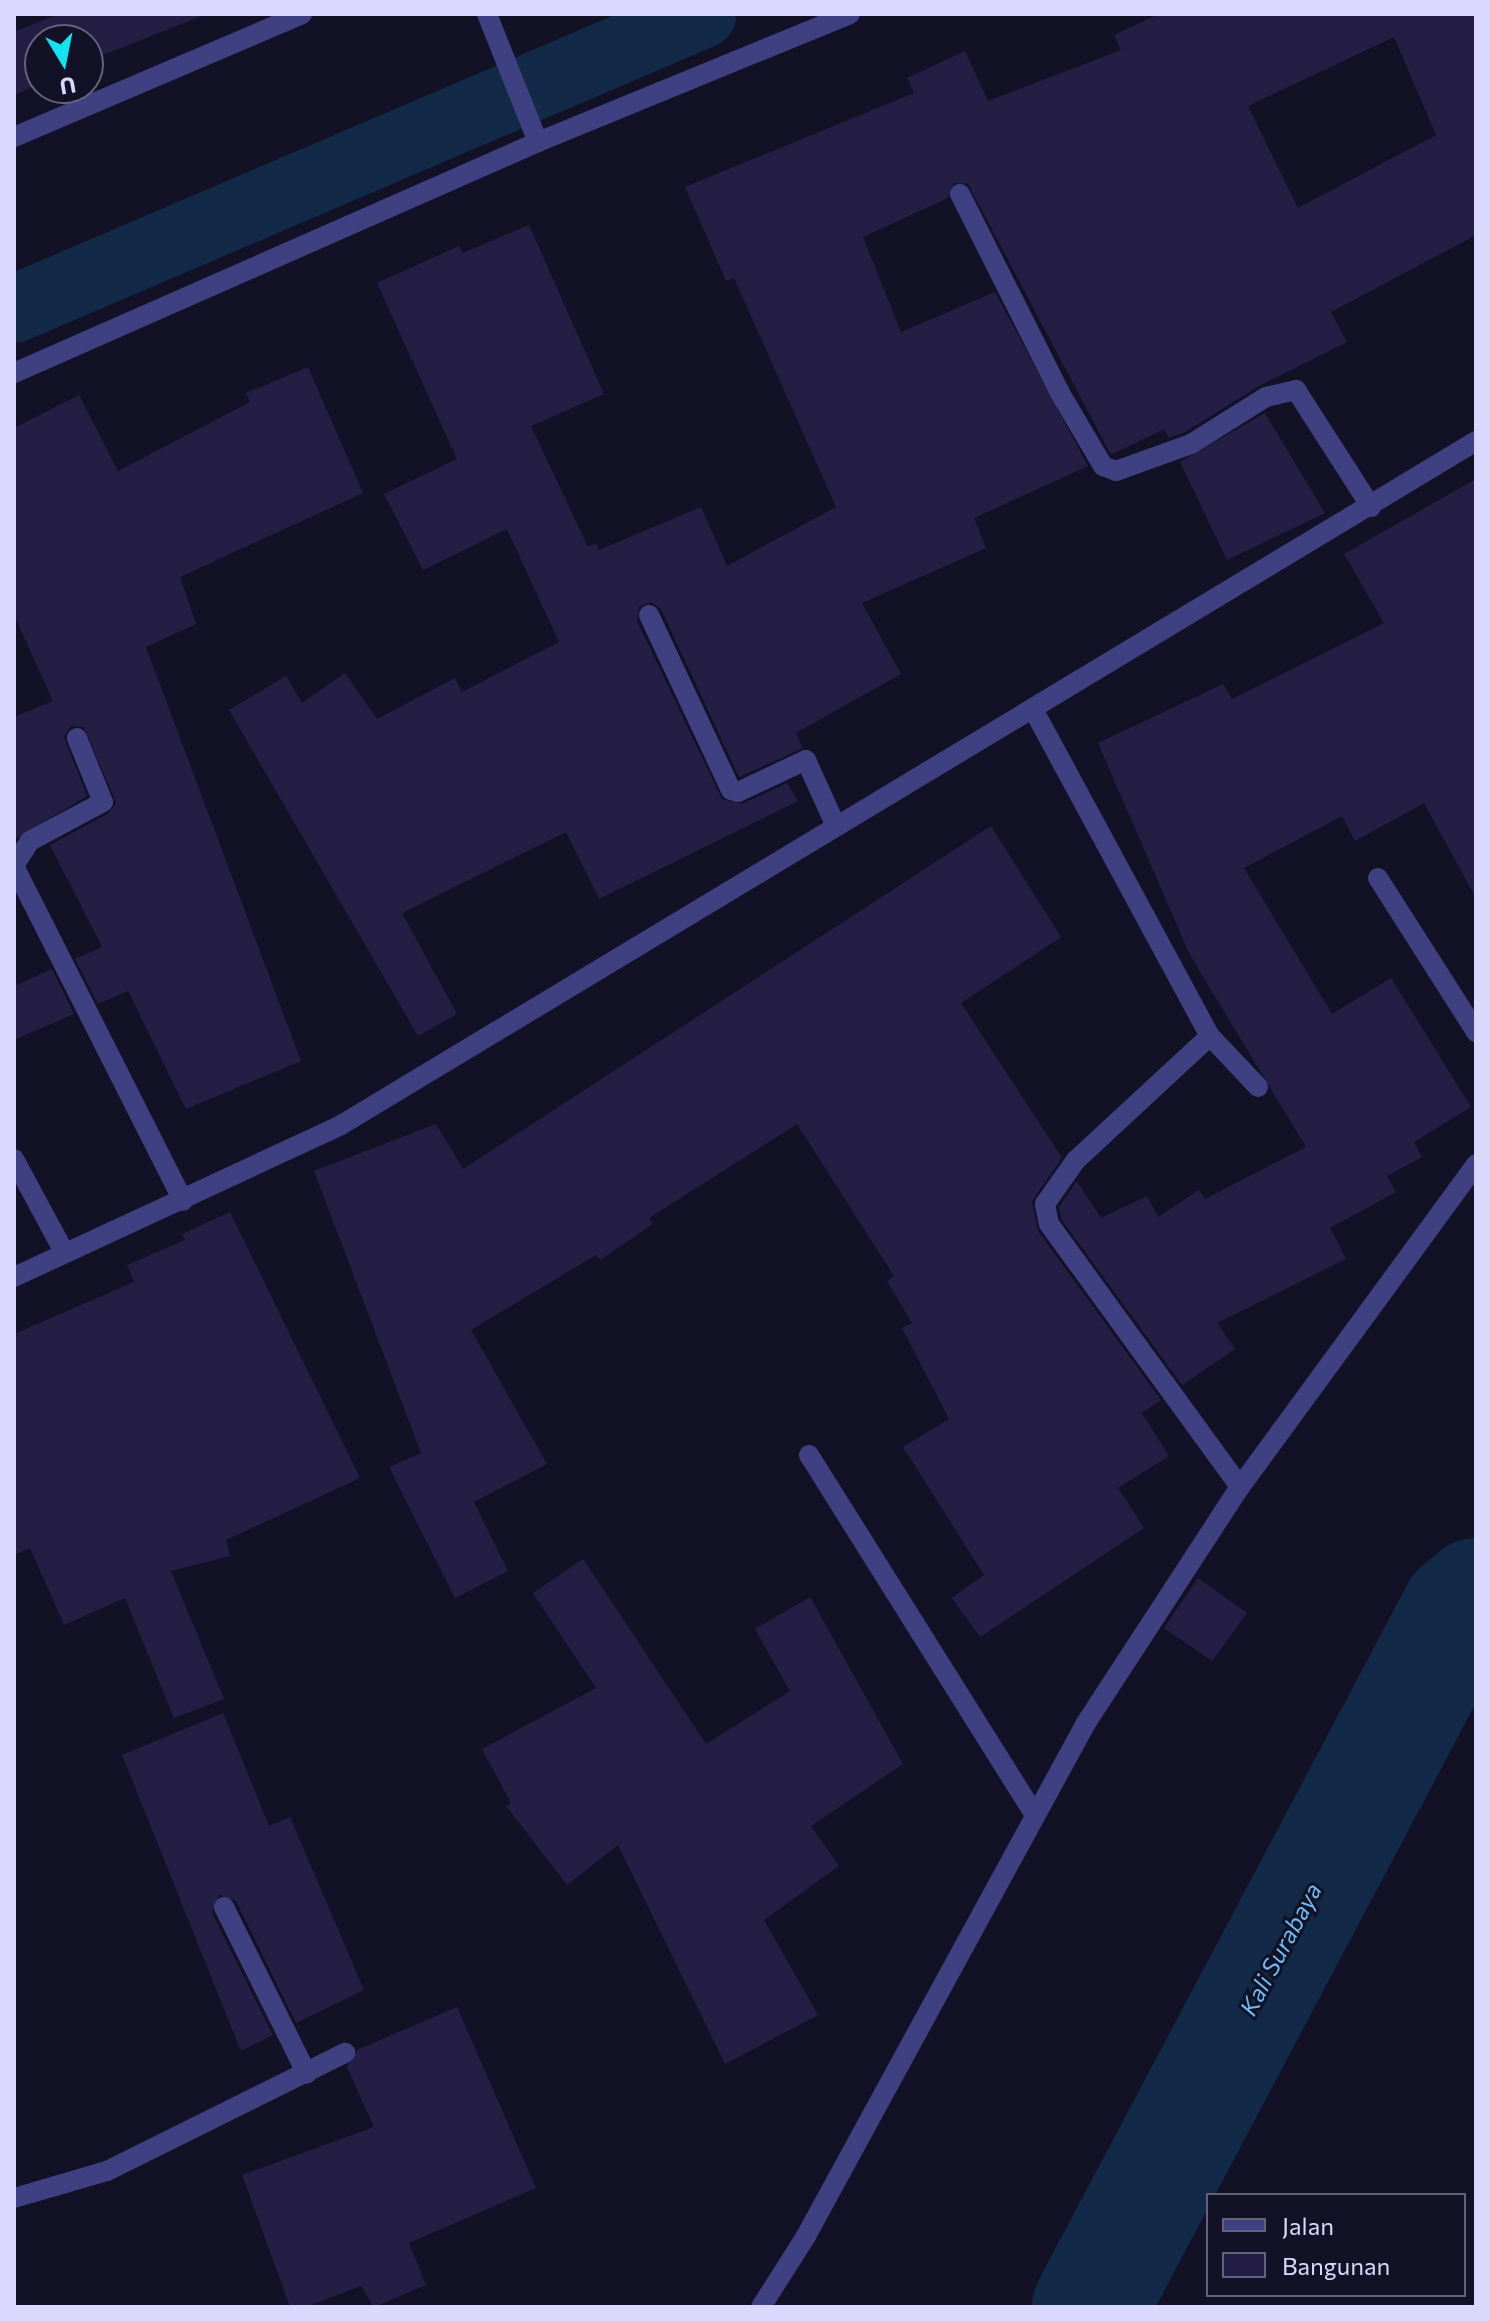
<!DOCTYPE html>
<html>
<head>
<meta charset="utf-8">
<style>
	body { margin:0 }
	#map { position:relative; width:1490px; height:2321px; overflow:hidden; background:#131125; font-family:Commissioner,sans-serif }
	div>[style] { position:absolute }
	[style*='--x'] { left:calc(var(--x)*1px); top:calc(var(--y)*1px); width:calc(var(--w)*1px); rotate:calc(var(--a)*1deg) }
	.canal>* { height:68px; margin:-34px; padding:0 34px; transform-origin:34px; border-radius:34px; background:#122948 }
	.river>* { height:116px; margin:-58px; padding:0 58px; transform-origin:58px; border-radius:58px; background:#122948 }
	.building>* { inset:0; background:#241e45 }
	.minor>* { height:20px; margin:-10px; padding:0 10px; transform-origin:10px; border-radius:10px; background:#3f4081 }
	span { translate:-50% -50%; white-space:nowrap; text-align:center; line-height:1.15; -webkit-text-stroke:6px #131125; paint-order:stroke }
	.water-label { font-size:24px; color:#6dbdf5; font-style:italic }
	.frame { position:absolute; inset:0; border:16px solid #dad8fc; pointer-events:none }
	.legend { position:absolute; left:1206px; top:2193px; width:260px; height:104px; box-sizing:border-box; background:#131125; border:2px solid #63617b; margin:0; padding:10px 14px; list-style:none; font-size:24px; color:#dad8fc }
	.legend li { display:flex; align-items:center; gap:16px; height:40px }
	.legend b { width:40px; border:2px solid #63617b }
	.north { position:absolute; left:24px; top:24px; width:80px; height:80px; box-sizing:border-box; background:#131125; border:2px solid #63617b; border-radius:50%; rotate:170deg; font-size:22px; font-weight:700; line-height:32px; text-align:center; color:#dad8fc }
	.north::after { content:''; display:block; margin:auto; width:28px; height:36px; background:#11e4ef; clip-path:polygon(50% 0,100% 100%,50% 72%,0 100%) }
</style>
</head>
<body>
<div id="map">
	<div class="canal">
		<div style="--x:14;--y:309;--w:749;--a:-23.18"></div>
	</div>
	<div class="river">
		<div style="--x:1090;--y:2307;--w:788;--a:-62.07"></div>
		<div style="--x:1459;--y:1611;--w:23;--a:-41"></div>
	</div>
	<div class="building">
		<div style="clip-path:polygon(59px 14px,199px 14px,199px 17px,93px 59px,97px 67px,88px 71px,88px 40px,40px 40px,40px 84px,14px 95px,14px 32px)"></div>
		<div style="clip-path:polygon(evenodd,1159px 14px,1476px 14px,1476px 235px,1331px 312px,1347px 342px,1259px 386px,1185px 432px,1169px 438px,1164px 429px,1111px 455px,968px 184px,954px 183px,948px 198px,863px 237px,901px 332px,995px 292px,1088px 466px,974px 518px,986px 548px,862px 603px,901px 674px,796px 733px,803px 748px,739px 777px,661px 609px,651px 602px,639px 607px,637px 621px,722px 799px,742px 804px,787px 783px,798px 801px,599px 899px,566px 832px,402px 913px,457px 1014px,418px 1036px,229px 710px,286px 676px,302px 703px,345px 673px,377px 719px,455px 678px,462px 692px,559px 642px,507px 529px,423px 570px,384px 494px,457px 459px,377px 283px,459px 246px,463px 253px,529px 225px,604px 394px,531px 426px,588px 547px,596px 543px,599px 550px,701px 507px,727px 566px,836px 507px,734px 278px,726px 281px,685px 187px,914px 93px,907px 78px,965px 51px,988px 101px,1121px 50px,1114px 35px,1159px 14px,1394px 37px,1436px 135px,1298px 208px,1248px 106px,1394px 37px)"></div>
		<div style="clip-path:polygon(308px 367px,363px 493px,180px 577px,196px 624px,146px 647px,301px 1061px,186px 1109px,128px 991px,98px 1004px,75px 959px,102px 947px,50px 845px,109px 813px,116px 803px,84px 727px,71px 726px,64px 737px,87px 796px,14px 840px,14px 717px,53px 701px,14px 615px,14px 428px,79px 395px,118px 471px,250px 402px,246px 393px)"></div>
		<div style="clip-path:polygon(1265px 413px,1325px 513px,1227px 560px,1180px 462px)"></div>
		<div style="clip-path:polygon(1476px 479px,1476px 898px,1424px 803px,1355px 841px,1342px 816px,1244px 868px,1332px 1014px,1391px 978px,1471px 1107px,1414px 1142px,1422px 1157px,1387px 1176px,1396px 1192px,1330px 1228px,1346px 1259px,1217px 1323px,1235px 1349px,1182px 1385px,1061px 1219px,1059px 1207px,1077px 1181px,1101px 1218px,1147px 1196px,1158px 1217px,1199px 1190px,1205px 1199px,1306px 1147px,1190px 955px,1098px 743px,1223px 684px,1232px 699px,1384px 623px,1344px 554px)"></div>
		<div style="clip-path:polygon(991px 826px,1061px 937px,961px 1003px,1062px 1158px,1032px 1201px,1038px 1231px,1161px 1400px,1142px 1413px,1169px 1456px,1118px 1488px,1144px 1528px,980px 1637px,952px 1598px,984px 1575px,903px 1447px,949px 1419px,902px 1328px,912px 1323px,887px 1281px,894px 1276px,797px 1124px,649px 1218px,653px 1224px,600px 1260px,596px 1255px,471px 1330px,547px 1464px,474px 1502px,508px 1571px,455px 1598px,389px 1467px,421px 1453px,314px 1171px,436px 1124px,463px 1169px)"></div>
		<div style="clip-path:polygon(52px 969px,74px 1014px,14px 1040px,14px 986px)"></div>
		<div style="clip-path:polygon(230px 1212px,360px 1478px,226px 1540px,230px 1556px,171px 1571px,224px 1699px,174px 1718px,125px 1598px,64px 1625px,30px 1548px,14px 1555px,14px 1334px,134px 1282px,127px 1265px,185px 1240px,182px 1234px)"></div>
		<div style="clip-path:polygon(583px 1559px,706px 1744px,790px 1691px,755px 1629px,810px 1597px,903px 1764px,811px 1826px,839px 1866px,764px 1920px,818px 2015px,725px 2064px,618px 1845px,567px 1885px,506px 1806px,511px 1803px,482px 1749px,596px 1688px,533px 1593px)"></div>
		<div style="clip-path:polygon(1198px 1578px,1247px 1613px,1212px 1661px,1164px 1628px)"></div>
		<div style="clip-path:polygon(223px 1713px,269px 1826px,290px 1817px,364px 1990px,296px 2023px,236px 1901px,219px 1895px,212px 1913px,273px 2035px,241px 2051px,122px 1755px)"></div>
		<div style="clip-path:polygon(457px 2007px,536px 2188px,409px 2243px,426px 2285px,374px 2307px,361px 2286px,306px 2307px,290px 2307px,242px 2175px,374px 2127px,347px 2067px,357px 2050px)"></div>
	</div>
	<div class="minor">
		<div style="--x:487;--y:14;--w:138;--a:68.3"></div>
		<div style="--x:14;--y:137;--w:313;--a:-23.1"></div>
		<div style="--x:960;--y:194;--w:223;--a:63.3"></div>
		<div style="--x:1060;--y:393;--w:85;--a:59.5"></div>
		<div style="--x:1103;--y:466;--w:14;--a:21"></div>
		<div style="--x:1116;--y:471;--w:80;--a:-19.8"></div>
		<div style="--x:1191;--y:444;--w:89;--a:-32.1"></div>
		<div style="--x:1266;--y:397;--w:31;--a:-13"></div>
		<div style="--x:1296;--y:390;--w:139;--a:57.3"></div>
		<div style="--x:14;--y:373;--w:573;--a:-23.79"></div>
		<div style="--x:538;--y:142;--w:337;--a:-22.3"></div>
		<div style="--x:649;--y:615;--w:193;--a:64.9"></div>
		<div style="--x:731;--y:790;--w:7;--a:16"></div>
		<div style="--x:738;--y:792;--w:75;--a:-25.2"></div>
		<div style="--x:806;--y:760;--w:72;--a:65.6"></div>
		<div style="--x:1033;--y:709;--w:372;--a:61.6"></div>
		<div style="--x:1210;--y:1036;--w:70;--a:46.7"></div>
		<div style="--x:77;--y:738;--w:69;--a:67.9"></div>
		<div style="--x:103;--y:802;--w:83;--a:151.9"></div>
		<div style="--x:30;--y:841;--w:30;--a:123"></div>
		<div style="--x:14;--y:866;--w:375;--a:63.2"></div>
		<div style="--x:1378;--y:878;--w:183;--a:57.5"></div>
		<div style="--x:1210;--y:1036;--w:183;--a:137.2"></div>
		<div style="--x:1076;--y:1160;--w:54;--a:125.2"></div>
		<div style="--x:1045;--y:1204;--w:20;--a:79"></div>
		<div style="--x:1049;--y:1224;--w:325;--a:54"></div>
		<div style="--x:14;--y:1159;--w:106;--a:61.7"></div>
		<div style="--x:14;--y:1277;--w:361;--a:-24.9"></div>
		<div style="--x:341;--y:1125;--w:1325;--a:-31.07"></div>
		<div style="--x:809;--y:1455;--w:425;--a:57.9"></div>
		<div style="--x:224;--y:1907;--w:186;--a:63.6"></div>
		<div style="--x:14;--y:2198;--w:97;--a:-16.2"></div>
		<div style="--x:107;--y:2171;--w:266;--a:-26.4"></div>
		<div style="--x:761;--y:2307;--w:84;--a:-57.6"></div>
		<div style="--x:806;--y:2236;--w:584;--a:-61.37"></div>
		<div style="--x:1086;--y:1723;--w:282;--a:-56.9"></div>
		<div style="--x:1240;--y:1487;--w:400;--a:-53.8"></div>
	</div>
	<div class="water-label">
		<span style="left:1280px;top:1949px;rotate:-62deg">Kali Surabaya</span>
	</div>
	<div class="frame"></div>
	<ul class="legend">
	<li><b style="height:10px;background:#3f4081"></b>Jalan</li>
	<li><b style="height:22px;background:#241e45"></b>Bangunan</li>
	</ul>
	<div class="north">U</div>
</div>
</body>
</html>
